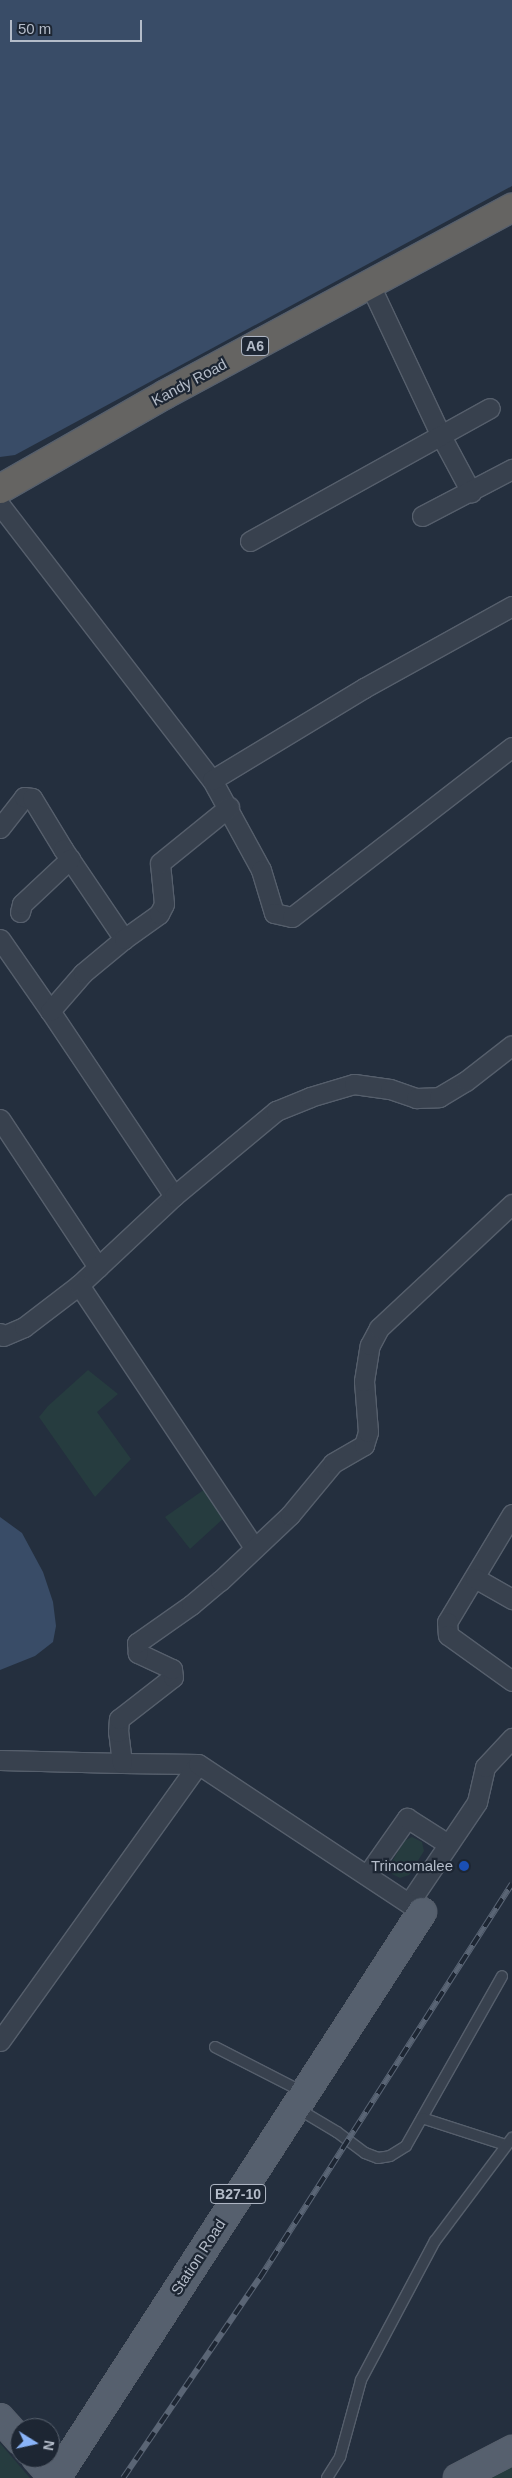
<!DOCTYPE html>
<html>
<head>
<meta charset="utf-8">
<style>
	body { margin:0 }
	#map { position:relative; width:512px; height:2478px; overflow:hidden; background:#242f3e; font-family:Arial,sans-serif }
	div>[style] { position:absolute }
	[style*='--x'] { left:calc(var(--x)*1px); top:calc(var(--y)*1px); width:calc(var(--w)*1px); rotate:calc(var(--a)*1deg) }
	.green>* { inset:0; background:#263c3f }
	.water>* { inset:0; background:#394c67 }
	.roads { filter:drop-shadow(1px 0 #565f6c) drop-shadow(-1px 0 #565f6c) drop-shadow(0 1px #565f6c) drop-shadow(0 -1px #565f6c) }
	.service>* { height:10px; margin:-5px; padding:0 5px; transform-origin:5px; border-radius:5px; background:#38414e }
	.minor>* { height:19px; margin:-9.5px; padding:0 9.5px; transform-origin:9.5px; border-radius:9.5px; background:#38414e }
	.primary>* { height:28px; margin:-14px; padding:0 14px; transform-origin:14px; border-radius:14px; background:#56606e }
	.trunk>* { height:28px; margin:-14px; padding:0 14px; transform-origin:14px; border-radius:14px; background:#656462 }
	.rail>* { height:5.5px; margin-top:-2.75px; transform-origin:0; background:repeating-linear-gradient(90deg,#1d2633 0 11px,#5a6575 0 22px); box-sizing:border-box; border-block:1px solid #5a6575 }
	.dots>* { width:14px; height:14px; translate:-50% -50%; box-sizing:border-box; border:2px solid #1d2633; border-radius:50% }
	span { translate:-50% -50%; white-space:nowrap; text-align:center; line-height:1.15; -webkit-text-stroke:4.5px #1d2633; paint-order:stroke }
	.shield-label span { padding:1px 4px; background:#1d2633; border:1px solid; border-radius:4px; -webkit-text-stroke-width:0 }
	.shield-label { font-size:14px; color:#b4bcc9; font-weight:700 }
	.street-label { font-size:15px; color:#b4bcc9 }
	.poi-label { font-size:15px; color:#b4bcc9 }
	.right { translate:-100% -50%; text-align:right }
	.north { position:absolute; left:10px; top:2418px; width:50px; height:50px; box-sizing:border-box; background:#1d2633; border:1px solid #59626f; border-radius:50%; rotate:100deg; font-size:14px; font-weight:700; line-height:20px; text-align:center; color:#b4bcc9 }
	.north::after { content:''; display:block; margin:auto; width:18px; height:22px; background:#8ab4f8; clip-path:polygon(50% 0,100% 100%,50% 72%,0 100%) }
	.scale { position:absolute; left:10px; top:20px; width:132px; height:22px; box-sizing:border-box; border:2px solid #b4bcc9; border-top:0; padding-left:6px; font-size:15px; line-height:18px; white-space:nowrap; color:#b4bcc9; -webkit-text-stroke:4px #1d2633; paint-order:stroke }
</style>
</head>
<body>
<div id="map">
	<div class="green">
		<div style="clip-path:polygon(88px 1370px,118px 1394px,97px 1412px,131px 1459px,95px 1497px,39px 1417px,48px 1406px)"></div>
		<div style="clip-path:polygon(205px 1489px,225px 1517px,190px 1549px,165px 1517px)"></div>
		<div style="clip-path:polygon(412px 1837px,422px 1842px,424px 1851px,409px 1875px,400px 1878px,392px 1874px,390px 1865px,404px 1841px)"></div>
		<div style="clip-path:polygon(0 2443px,30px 2478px,0 2478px)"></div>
		<div style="clip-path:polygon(512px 2459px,512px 2478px,478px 2478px)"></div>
	</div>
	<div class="water">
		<div style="clip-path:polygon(0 0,512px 0,512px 186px,15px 455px,0 457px)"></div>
		<div style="clip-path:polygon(0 1517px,22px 1533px,43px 1572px,53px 1602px,56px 1626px,53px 1642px,35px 1656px,0 1670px)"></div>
	</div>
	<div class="roads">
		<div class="service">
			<div style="--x:215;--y:2047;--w:99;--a:27.1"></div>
			<div style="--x:295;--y:2107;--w:49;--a:30.8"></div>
			<div style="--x:337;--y:2132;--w:35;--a:37"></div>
			<div style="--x:365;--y:2153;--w:14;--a:21"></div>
			<div style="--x:378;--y:2158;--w:12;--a:-9"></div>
			<div style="--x:390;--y:2156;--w:19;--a:-32"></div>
			<div style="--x:406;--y:2146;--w:195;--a:-60.5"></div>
			<div style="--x:422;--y:2118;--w:88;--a:17.8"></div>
			<div style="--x:327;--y:2478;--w:25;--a:-58"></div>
			<div style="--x:340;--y:2457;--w:80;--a:-74.7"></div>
			<div style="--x:361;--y:2380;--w:157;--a:-62"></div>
			<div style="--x:435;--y:2241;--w:129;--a:-53.2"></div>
		</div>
		<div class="minor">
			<div style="--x:370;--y:285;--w:167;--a:64.8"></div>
			<div style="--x:441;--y:436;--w:64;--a:61.8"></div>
			<div style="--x:0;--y:505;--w:347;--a:52.4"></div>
			<div style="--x:212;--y:780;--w:102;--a:61.4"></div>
			<div style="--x:261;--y:870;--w:45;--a:73.2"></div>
			<div style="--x:274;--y:913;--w:18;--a:13"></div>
			<div style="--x:292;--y:917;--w:278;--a:-37.7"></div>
			<div style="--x:422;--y:516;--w:102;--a:-27.6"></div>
			<div style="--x:250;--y:541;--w:274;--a:-29"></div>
			<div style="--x:212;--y:780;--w:178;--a:-31.2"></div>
			<div style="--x:364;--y:688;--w:169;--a:-29"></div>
			<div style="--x:0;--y:828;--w:39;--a:-52"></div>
			<div style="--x:24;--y:797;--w:8;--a:7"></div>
			<div style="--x:32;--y:798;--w:60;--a:58.7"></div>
			<div style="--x:63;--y:849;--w:109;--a:55.9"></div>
			<div style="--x:20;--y:912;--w:8;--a:-76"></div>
			<div style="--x:22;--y:904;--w:66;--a:-43.2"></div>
			<div style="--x:0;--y:939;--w:88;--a:55.2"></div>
			<div style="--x:0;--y:1119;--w:178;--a:56.5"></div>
			<div style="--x:174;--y:1196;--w:223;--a:-123.8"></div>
			<div style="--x:50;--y:1011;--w:50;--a:-49"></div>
			<div style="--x:83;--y:973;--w:53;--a:-39.7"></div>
			<div style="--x:124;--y:939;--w:43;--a:-35.5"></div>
			<div style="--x:159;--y:914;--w:11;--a:-63"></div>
			<div style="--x:164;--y:904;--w:41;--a:-95.6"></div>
			<div style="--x:160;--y:863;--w:89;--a:-39.1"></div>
			<div style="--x:79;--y:1285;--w:130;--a:-43.1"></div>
			<div style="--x:174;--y:1196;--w:133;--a:-39.8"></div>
			<div style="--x:276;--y:1111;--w:37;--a:-22"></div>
			<div style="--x:310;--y:1097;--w:46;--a:-16.5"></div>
			<div style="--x:354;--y:1084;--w:36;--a:8"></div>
			<div style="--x:390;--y:1089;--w:28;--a:19"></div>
			<div style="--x:416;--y:1098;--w:23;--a:-2"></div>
			<div style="--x:439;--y:1097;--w:31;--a:-31"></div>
			<div style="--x:466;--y:1081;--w:58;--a:-38"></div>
			<div style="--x:0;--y:1333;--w:4;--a:45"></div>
			<div style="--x:3;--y:1336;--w:23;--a:-23"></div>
			<div style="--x:24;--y:1327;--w:69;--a:-37.4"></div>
			<div style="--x:79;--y:1285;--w:315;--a:56.3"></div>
			<div style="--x:512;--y:1514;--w:126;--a:121"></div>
			<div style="--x:447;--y:1622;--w:13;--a:86"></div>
			<div style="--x:448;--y:1635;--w:79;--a:35.7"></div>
			<div style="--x:475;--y:1578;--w:43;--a:29.6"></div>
			<div style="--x:0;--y:1760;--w:122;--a:1.4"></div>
			<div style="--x:198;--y:1764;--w:76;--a:-179.2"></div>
			<div style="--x:122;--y:1763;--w:31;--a:-97"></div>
			<div style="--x:118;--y:1732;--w:13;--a:-86"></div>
			<div style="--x:119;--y:1719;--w:68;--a:-37.9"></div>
			<div style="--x:173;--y:1677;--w:8;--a:-97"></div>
			<div style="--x:172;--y:1669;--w:38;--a:-155"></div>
			<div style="--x:138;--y:1653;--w:10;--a:-96"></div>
			<div style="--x:137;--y:1643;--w:66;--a:-35.1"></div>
			<div style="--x:191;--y:1605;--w:38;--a:-40"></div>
			<div style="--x:220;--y:1581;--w:96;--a:-43.3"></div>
			<div style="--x:290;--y:1515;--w:67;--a:-50.4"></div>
			<div style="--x:333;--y:1463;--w:36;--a:-30"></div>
			<div style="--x:364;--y:1445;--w:14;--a:-73"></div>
			<div style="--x:368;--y:1432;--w:51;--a:-94.5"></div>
			<div style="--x:364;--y:1381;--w:36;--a:-81"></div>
			<div style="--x:370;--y:1345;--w:19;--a:-62"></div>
			<div style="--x:379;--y:1328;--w:182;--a:-43"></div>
			<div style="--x:367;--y:1875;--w:70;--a:-54.9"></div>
			<div style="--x:407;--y:1818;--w:49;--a:32.4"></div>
			<div style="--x:409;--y:1903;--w:122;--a:-56"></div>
			<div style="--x:477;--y:1802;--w:36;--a:-77"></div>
			<div style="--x:485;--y:1767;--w:40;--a:-47"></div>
			<div style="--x:0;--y:2041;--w:340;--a:-54.4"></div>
			<div style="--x:198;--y:1764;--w:268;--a:33.5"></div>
		</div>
		<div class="primary">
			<div style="--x:0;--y:2418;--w:30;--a:48"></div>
			<div style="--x:36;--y:2458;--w:27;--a:48"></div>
			<div style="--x:56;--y:2478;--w:674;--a:-57.11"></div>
			<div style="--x:458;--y:2478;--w:61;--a:-27.4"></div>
		</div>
		<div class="trunk">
			<div style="--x:0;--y:489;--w:191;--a:-29.8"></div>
			<div style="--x:166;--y:394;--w:393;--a:-28.3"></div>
		</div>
	</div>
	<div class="rail">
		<div style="--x:123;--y:2478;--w:241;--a:-55.7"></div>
		<div style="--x:259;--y:2279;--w:469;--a:-57.4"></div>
	</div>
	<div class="dots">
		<div style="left:464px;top:1866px;background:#1a4fb4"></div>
	</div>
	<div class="shield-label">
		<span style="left:255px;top:346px">A6</span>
		<span style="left:238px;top:2194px">B27-10</span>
	</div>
	<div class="street-label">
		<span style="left:189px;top:382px;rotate:-28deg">Kandy Road</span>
		<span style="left:198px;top:2257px;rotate:-57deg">Station Road</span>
	</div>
	<div class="poi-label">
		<span class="right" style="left:453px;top:1866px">Trincomalee</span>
	</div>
	<div class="north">N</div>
	<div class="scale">50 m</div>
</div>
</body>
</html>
